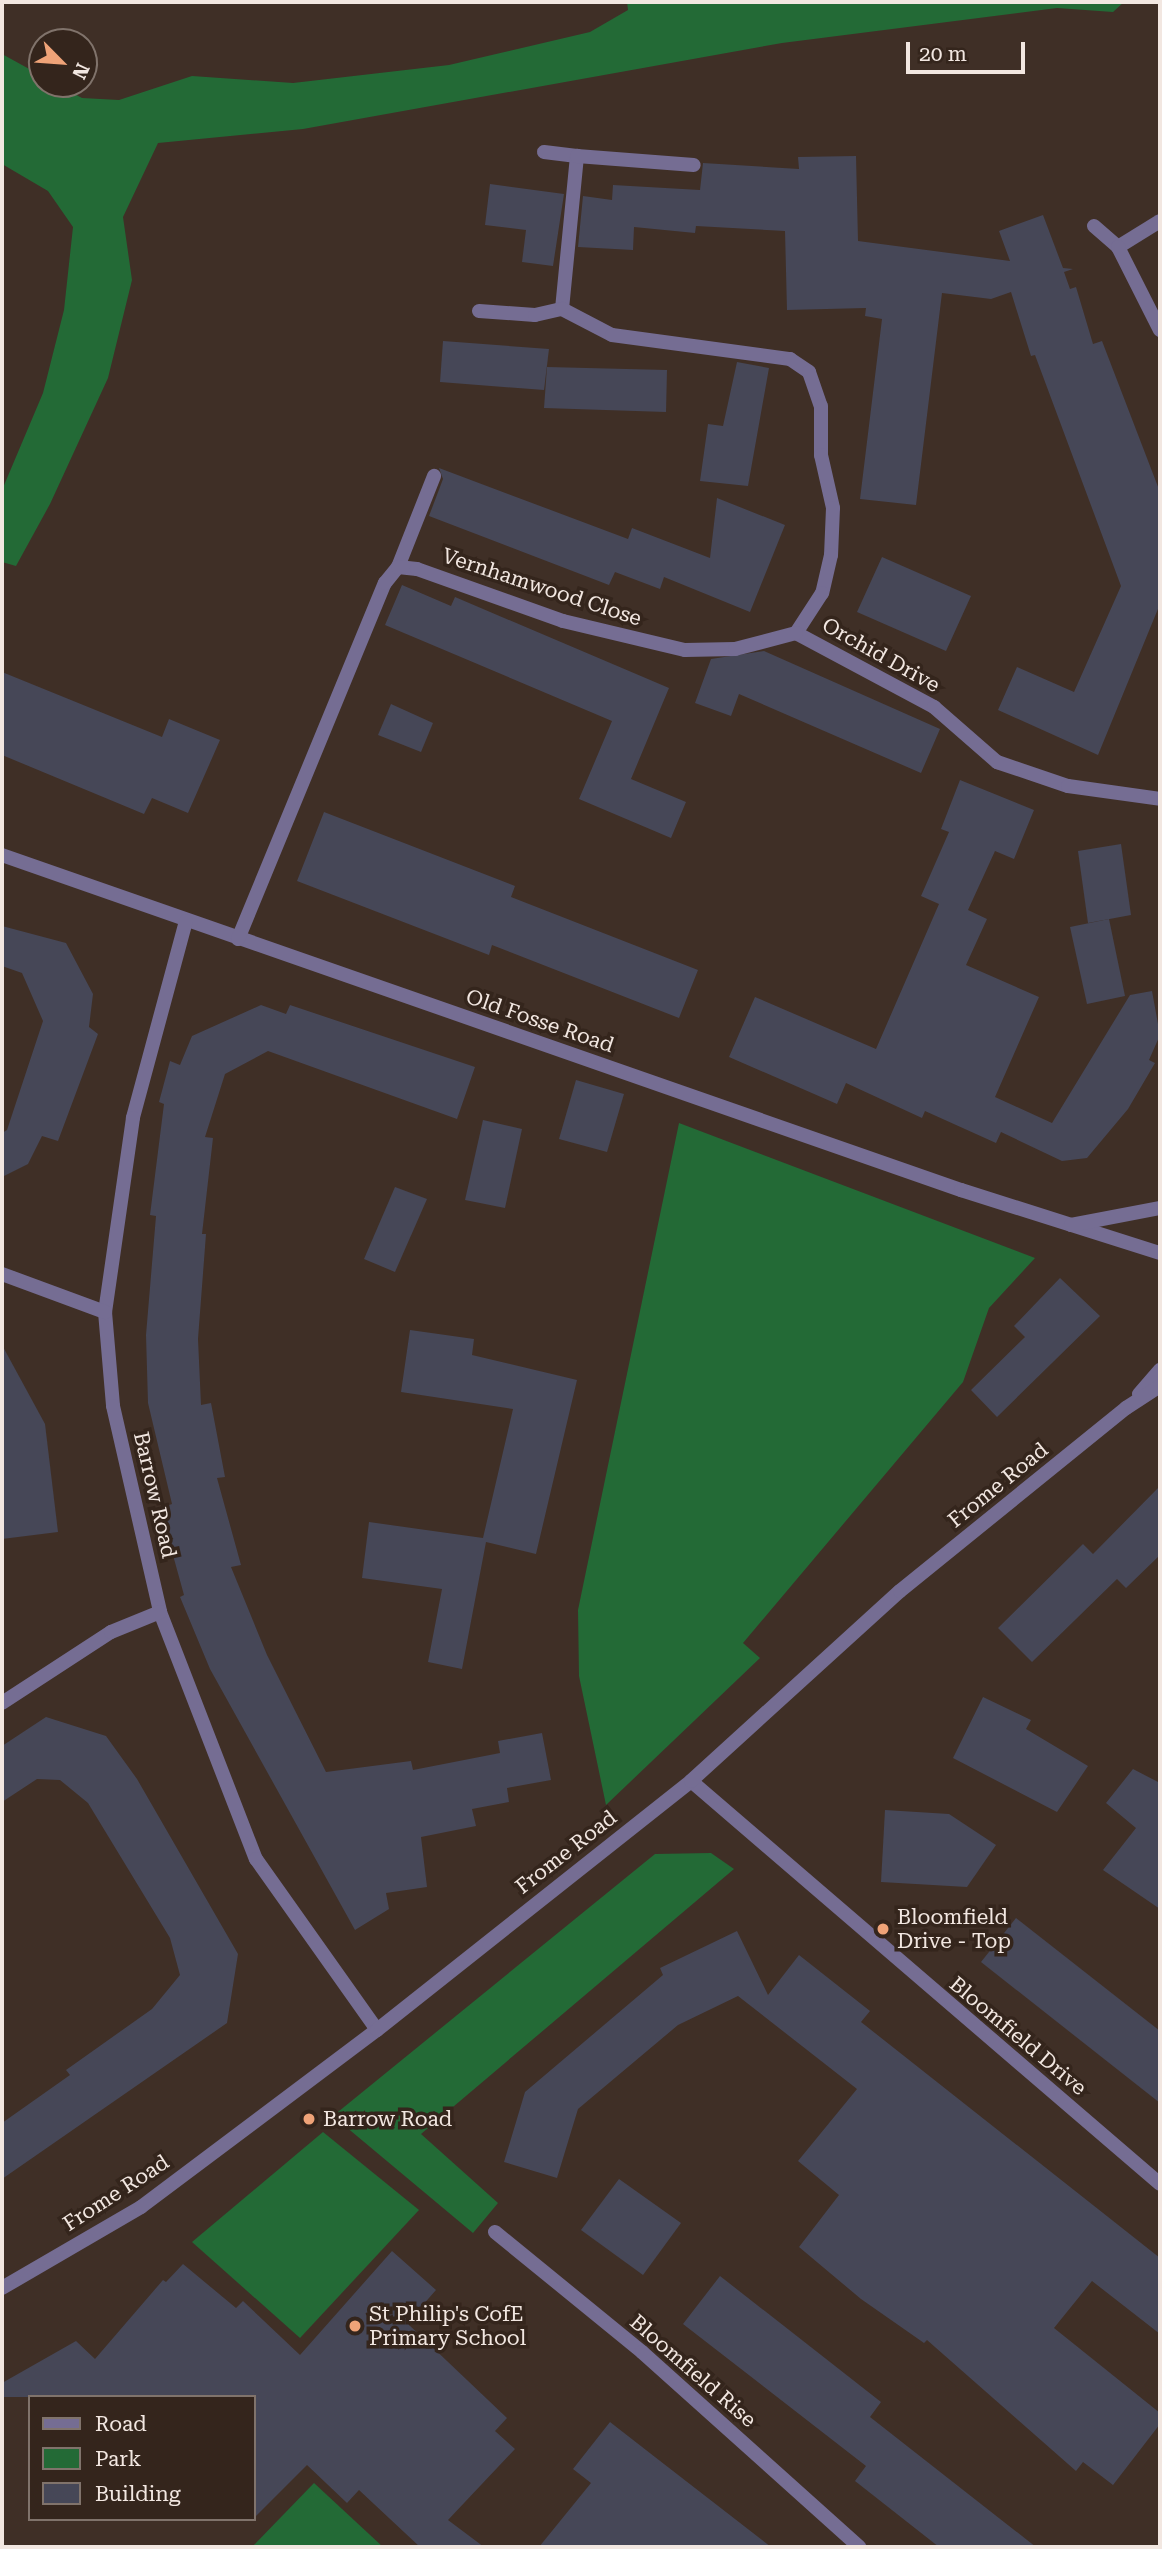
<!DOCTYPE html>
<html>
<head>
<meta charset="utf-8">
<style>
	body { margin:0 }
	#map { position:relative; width:1162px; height:2549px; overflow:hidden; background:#3f2f26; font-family:"Roboto Serif",serif }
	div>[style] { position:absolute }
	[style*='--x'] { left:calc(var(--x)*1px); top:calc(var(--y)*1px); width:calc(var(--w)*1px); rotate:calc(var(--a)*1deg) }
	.green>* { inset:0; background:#236a36 }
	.building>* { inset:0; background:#464757 }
	.minor>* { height:14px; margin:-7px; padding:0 7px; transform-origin:7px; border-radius:7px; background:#756d93 }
	.tertiary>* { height:14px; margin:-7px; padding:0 7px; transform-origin:7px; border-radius:7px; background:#756d93 }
	.dots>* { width:19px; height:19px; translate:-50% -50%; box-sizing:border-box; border:4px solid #34251c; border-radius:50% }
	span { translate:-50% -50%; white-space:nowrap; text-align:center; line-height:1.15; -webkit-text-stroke:7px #34251c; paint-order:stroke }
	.street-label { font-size:21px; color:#f2e7e1 }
	.poi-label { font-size:21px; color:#f2e7e1 }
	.left { translate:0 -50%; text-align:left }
	.frame { position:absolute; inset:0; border:4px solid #f2e7e1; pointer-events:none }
	.legend { position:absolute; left:28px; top:2395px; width:228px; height:126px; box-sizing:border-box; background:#34251c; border:2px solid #80736b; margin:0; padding:9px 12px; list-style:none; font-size:21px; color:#f2e7e1 }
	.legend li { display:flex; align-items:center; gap:14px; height:35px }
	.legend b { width:35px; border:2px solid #80736b }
	.north { position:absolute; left:28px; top:28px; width:70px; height:70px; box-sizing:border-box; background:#34251c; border:2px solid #80736b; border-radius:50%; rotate:115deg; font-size:19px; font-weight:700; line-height:28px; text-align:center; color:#f2e7e1 }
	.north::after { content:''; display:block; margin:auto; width:24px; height:32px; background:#efa378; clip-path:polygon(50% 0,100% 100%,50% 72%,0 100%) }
	.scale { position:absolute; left:906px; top:42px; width:119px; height:32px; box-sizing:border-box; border:4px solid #f2e7e1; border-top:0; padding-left:9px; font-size:21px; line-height:24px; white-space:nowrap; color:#f2e7e1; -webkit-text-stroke:5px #34251c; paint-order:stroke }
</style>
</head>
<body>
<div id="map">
	<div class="green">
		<div style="clip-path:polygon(627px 2px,1124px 2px,1113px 12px,1057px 8px,782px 43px,303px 129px,158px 143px,123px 217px,132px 280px,108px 378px,50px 504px,16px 566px,2px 562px,2px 490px,43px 393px,64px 310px,73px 227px,48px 191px,2px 164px,2px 54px,42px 76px,42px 84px,56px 84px,82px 98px,119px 100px,192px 76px,293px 83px,449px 65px,590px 32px,628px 10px)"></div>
		<div style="clip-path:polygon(679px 1123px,1035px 1258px,989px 1308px,963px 1382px,743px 1643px,760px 1658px,606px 1805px,579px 1676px,578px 1610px)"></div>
		<div style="clip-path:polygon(711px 1853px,734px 1869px,421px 2134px,498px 2203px,473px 2233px,333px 2116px,655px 1854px)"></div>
		<div style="clip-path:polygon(323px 2132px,419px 2210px,300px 2338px,192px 2242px)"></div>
		<div style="clip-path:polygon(314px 2483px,383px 2547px,252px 2547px)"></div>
	</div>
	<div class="building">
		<div style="clip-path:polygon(856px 156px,858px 241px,1010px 261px,999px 231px,1043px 215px,1063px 268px,1073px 269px,1064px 272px,1070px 289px,1076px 287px,1093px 344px,1102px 341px,1160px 492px,1160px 604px,1098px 755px,998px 710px,1017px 667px,1074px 692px,1121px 586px,1035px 355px,1031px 356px,1011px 292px,991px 299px,942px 293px,916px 505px,860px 499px,882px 319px,865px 316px,866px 308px,787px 310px,785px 231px,696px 226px,695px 233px,634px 227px,633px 250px,578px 247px,583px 196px,612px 200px,613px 185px,700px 190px,703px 163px,799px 169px,798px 157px)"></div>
		<div style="clip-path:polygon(490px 184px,564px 194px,553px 266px,522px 262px,526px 230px,485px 225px)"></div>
		<div style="clip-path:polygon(443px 341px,549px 349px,544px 390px,440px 382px)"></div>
		<div style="clip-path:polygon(737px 362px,769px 368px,748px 486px,700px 481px,708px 424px,723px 426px)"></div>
		<div style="clip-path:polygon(547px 367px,667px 370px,666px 412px,544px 408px)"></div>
		<div style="clip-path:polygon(439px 468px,628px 539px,632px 528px,710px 558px,717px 498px,785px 525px,750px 612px,664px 577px,660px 589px,615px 572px,609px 585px,429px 516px,443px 479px)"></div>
		<div style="clip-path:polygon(882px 557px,971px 596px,946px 651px,857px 612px)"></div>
		<div style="clip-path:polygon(402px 585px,451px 606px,455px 597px,669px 688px,631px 779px,686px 802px,671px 838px,579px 799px,612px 721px,385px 625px)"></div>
		<div style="clip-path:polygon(764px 651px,940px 729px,921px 773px,739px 694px,731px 716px,695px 703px,711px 659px)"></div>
		<div style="clip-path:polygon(2px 672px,162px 737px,169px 719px,220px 740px,188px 813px,152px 798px,144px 814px,2px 755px)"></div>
		<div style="clip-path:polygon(391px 704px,433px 723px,421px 752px,378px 735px)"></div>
		<div style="clip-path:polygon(960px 780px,1034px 810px,1014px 859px,995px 851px,968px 910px,987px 919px,966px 965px,1039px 997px,995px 1097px,1052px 1123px,1130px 995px,1152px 991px,1160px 1035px,1149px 1060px,1155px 1063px,1128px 1109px,1087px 1158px,1062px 1161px,1001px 1132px,996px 1143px,925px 1111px,922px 1118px,846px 1083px,837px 1104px,729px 1057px,755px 997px,876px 1049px,939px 904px,921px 896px,949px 832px,941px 829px)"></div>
		<div style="clip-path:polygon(324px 812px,515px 886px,511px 897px,698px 970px,679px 1018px,492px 945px,489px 955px,297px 881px)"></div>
		<div style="clip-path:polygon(1121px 844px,1131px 915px,1088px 923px,1078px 851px)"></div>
		<div style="clip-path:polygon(1109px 919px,1125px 996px,1087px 1004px,1070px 927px)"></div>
		<div style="clip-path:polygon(2px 926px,66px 943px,93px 994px,89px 1027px,98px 1034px,58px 1141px,42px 1136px,28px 1164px,2px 1177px,2px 1133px,7px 1130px,43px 1021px,22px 973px,2px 966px)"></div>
		<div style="clip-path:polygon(261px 1005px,286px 1014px,290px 1005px,475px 1067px,457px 1119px,268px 1051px,225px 1074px,205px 1137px,213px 1138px,202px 1234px,206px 1234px,198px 1339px,201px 1405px,211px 1403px,225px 1477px,217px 1478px,241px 1565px,231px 1567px,267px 1655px,326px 1772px,411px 1761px,413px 1770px,500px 1753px,498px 1741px,542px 1733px,551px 1780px,507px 1788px,509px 1802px,472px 1809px,476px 1826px,421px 1837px,427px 1887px,386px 1893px,389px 1909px,355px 1930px,210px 1669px,180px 1597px,184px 1595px,160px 1508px,172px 1504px,148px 1403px,146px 1335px,156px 1216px,150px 1215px,164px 1104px,159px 1102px,170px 1061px,180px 1065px,192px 1036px)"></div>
		<div style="clip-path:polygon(576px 1080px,624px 1094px,607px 1152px,559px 1139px)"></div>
		<div style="clip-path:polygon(483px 1120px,522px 1129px,505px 1208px,465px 1200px)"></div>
		<div style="clip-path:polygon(395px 1187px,427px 1199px,395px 1272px,364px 1259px)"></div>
		<div style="clip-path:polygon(1060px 1278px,1100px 1316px,997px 1417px,971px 1390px,1025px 1337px,1014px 1326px)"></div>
		<div style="clip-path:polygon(410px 1330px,474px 1339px,472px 1355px,577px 1380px,536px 1554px,486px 1542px,462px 1669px,428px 1662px,442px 1589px,362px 1578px,369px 1522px,483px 1538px,513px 1409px,401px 1392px)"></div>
		<div style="clip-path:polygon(2px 1345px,45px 1424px,58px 1532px,2px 1539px)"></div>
		<div style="clip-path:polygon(1160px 1486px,1160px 1555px,1126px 1588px,1117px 1579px,1032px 1662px,998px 1628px,1083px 1544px,1093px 1554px)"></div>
		<div style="clip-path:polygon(983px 1697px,1031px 1720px,1026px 1729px,1088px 1766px,1057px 1812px,953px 1758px)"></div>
		<div style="clip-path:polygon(46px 1717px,106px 1736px,137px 1779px,238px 1954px,227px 2023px,2px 2179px,2px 2123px,70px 2075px,66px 2070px,152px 2009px,180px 1975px,170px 1938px,88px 1803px,60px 1780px,37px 1779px,2px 1802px,2px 1746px)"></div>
		<div style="clip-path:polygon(1133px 1769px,1160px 1783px,1160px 1909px,1103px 1870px,1136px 1828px,1106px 1803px)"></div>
		<div style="clip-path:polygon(885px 1810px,949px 1814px,996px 1845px,967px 1887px,881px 1882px)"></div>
		<div style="clip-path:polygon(1016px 1918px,1160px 2031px,1160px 2103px,981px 1962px)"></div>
		<div style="clip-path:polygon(737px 1931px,768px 1995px,799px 1955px,870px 2011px,861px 2022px,1160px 2258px,1160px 2334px,1092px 2281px,1054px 2328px,1160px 2413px,1160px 2424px,1113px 2485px,1083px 2462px,1076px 2471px,927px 2340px,924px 2343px,861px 2299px,799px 2247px,839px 2195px,798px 2161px,857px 2089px,738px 1996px,678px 2025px,578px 2109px,557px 2178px,504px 2162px,525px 2092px,663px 1975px,660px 1968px)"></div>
		<div style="clip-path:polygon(619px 2179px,681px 2223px,643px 2275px,581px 2230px)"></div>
		<div style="clip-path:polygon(392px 2251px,436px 2290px,407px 2323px,507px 2418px,495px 2431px,515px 2449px,448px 2520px,484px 2547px,420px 2547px,359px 2490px,347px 2503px,307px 2465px,254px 2518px,254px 2397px,2px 2397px,2px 2383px,76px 2341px,95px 2359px,163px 2280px,166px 2282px,183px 2264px,236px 2308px,243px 2301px,300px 2355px)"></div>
		<div style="clip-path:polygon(720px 2276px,881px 2402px,870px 2417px,1036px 2547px,939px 2547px,855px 2481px,866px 2466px,683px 2324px)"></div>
		<div style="clip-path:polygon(610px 2422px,664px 2464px,771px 2547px,539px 2547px,591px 2483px,573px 2469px)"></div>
	</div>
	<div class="minor">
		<div style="--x:544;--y:152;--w:33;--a:7"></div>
		<div style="--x:1094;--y:226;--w:32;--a:41"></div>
		<div style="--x:1118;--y:247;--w:49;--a:-31.8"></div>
		<div style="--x:1118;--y:247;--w:93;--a:63.2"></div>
		<div style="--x:562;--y:309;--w:154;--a:-84.4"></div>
		<div style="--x:577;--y:156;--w:117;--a:4.4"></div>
		<div style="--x:479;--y:311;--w:56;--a:4.1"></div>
		<div style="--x:535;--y:315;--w:28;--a:-13"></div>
		<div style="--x:562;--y:309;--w:56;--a:27.5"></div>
		<div style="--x:612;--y:335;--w:180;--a:7.7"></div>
		<div style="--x:790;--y:359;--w:23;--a:34"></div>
		<div style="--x:809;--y:372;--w:36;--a:71"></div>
		<div style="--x:821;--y:406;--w:49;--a:90"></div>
		<div style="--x:821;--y:455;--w:54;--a:77.2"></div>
		<div style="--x:833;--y:508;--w:47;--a:92.4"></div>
		<div style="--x:831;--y:555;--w:39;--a:103"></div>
		<div style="--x:822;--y:593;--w:48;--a:123"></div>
		<div style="--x:398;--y:567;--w:98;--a:-68.4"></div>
		<div style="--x:796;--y:633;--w:157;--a:28.2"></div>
		<div style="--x:934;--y:707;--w:84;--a:41.1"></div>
		<div style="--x:997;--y:762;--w:75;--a:18.7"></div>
		<div style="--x:1068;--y:786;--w:93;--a:8"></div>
		<div style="--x:2;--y:855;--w:1016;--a:19.26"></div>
		<div style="--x:961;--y:1190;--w:209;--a:17.6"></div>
		<div style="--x:186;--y:921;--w:204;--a:105.1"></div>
		<div style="--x:133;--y:1118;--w:196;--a:98.2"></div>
		<div style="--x:105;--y:1312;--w:94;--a:85.1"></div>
		<div style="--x:113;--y:1406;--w:211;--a:77.1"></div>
		<div style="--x:160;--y:1612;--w:265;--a:68.8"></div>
		<div style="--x:256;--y:1859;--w:209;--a:54.7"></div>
		<div style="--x:238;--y:939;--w:385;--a:-67.6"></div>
		<div style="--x:385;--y:583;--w:21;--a:-51"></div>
		<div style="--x:398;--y:567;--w:19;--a:6"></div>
		<div style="--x:417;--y:569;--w:155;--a:19.6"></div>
		<div style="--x:563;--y:621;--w:125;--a:13.4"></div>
		<div style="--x:685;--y:650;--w:50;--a:-1.1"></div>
		<div style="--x:735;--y:649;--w:63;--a:-14.7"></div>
		<div style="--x:1071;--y:1225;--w:91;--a:-10.8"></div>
		<div style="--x:2;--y:1274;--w:110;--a:20.3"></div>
		<div style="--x:2;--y:1703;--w:130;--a:-33.1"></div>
		<div style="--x:111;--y:1632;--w:53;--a:-22.2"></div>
		<div style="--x:691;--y:1781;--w:618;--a:40.67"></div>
		<div style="--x:495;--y:2232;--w:190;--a:39.2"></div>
		<div style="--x:642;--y:2352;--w:292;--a:41.9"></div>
	</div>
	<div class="tertiary">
		<div style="--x:1139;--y:1394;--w:32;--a:-49"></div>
		<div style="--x:2;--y:2288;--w:161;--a:-30.2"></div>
		<div style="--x:141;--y:2207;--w:295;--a:-36.9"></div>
		<div style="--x:377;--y:2030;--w:401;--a:-38.4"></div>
		<div style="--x:691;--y:1781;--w:282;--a:-42.3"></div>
		<div style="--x:900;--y:1591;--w:291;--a:-39"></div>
		<div style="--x:1126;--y:1408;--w:40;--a:-32.9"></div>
	</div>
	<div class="dots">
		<div style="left:883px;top:1929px;background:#efa378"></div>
		<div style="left:309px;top:2119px;background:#efa378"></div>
		<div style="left:355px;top:2326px;background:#efa378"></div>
	</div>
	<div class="street-label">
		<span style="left:542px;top:587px;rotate:18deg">Vernhamwood Close</span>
		<span style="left:881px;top:655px;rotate:29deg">Orchid Drive</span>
		<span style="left:540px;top:1021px;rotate:19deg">Old Fosse Road</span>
		<span style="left:998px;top:1485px;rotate:-39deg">Frome Road</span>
		<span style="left:155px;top:1495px;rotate:77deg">Barrow Road</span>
		<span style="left:566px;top:1852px;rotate:-38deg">Frome Road</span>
		<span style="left:1018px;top:2036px;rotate:40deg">Bloomfield Drive</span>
		<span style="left:116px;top:2193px;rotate:-33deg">Frome Road</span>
		<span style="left:693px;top:2371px;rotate:41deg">Bloomfield Rise</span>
	</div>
	<div class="poi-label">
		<span class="left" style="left:897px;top:1929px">Bloomfield<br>Drive - Top</span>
		<span class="left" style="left:323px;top:2119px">Barrow Road</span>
		<span class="left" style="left:369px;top:2326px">St Philip's CofE<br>Primary School</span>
	</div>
	<div class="frame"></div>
	<ul class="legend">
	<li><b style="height:9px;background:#756d93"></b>Road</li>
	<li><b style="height:19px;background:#236a36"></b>Park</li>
	<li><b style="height:19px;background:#464757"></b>Building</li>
	</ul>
	<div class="north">N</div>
	<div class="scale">20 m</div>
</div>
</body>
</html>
